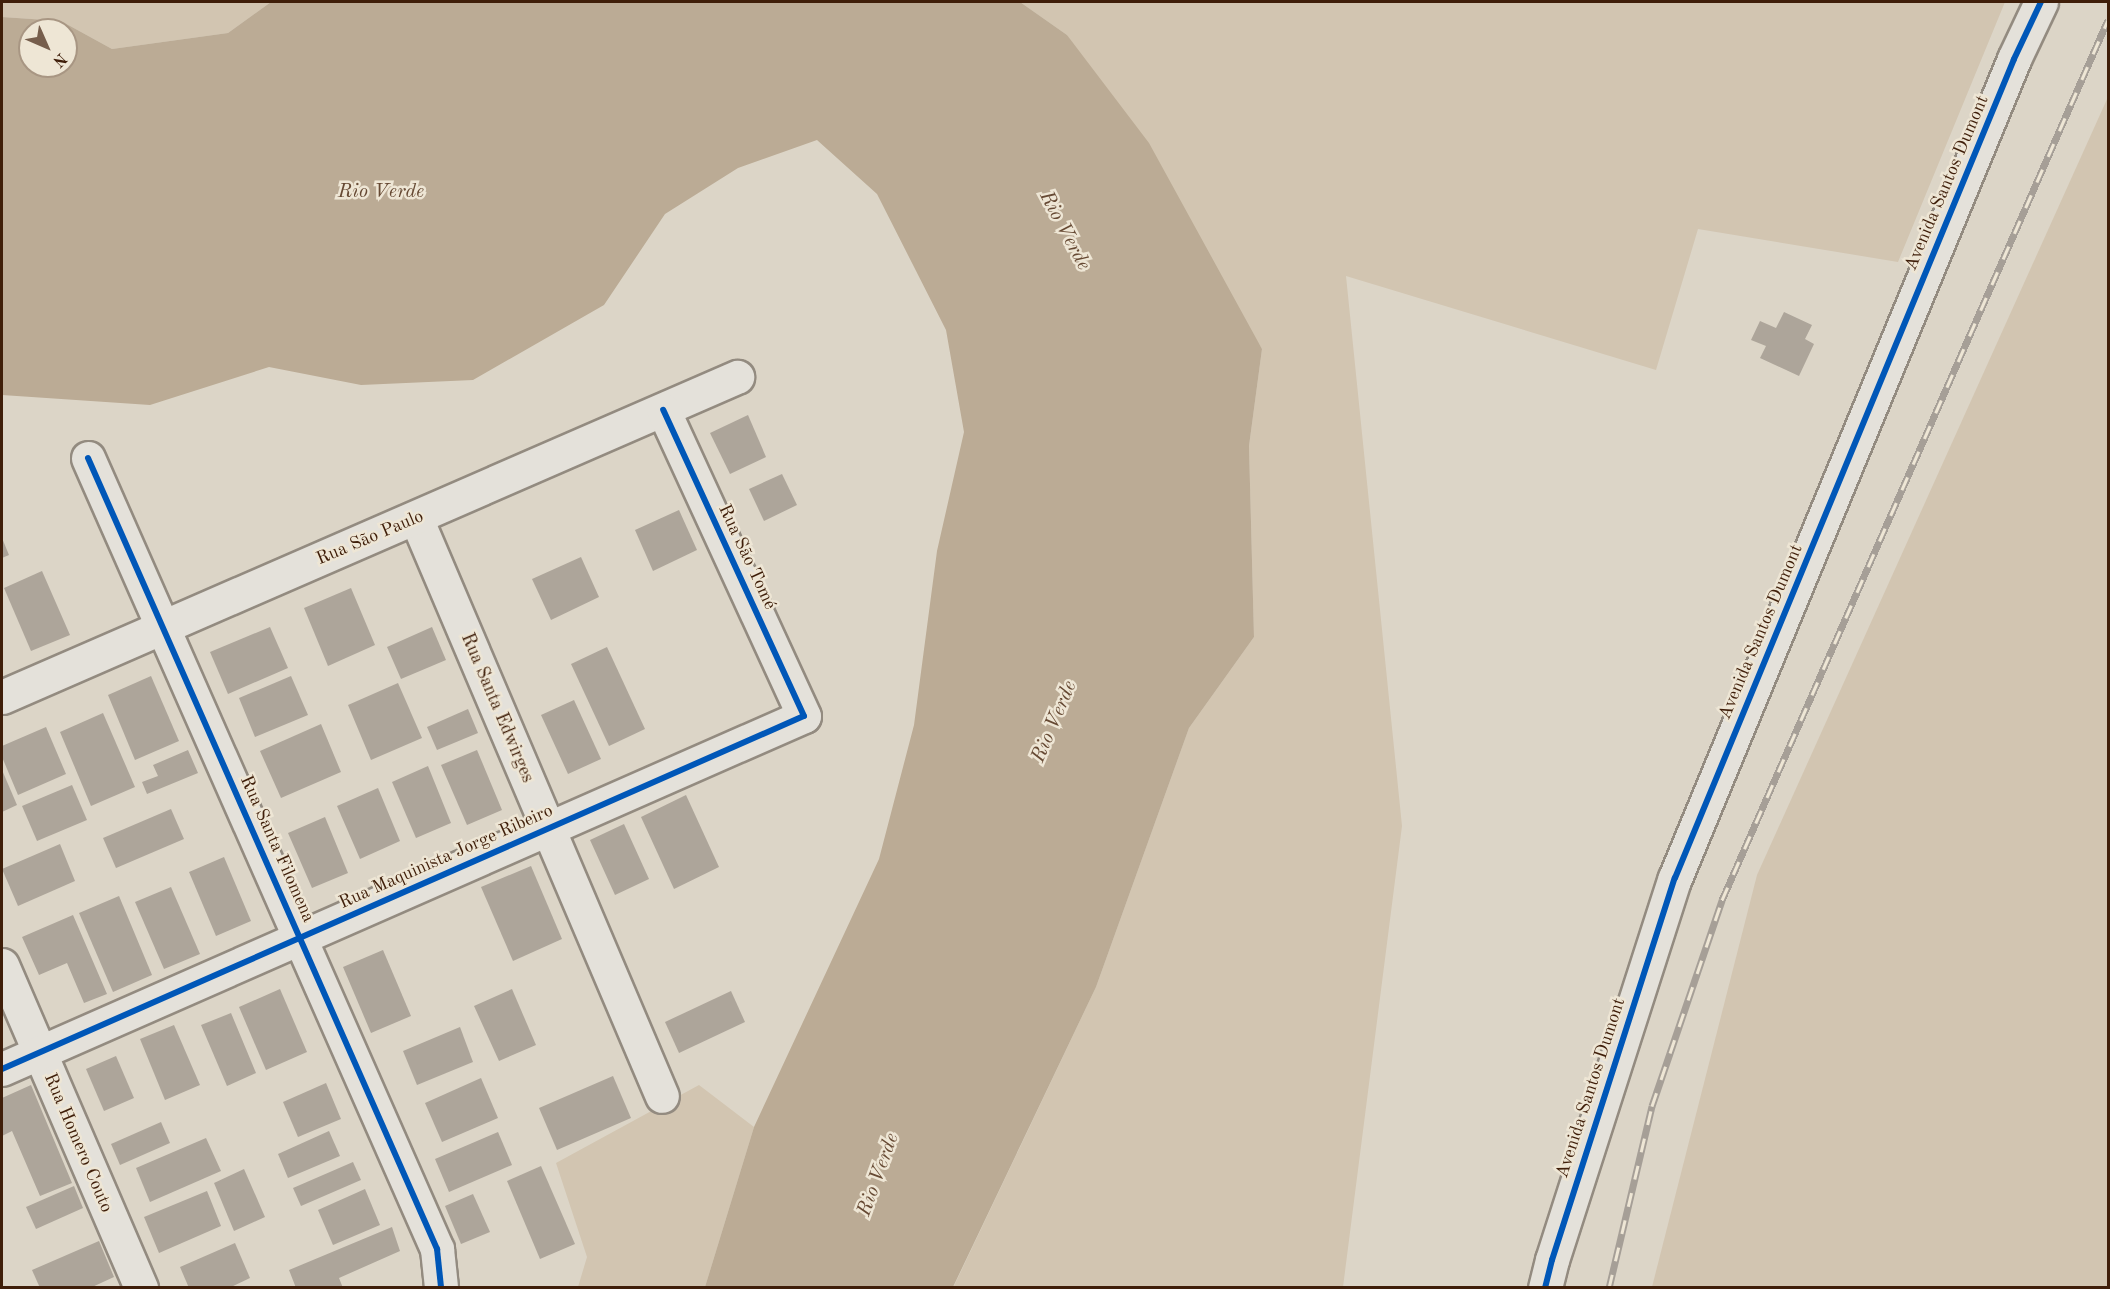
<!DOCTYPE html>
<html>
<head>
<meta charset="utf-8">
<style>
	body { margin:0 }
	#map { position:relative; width:2110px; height:1289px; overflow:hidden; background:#dcd5c7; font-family:"Old Standard TT",serif }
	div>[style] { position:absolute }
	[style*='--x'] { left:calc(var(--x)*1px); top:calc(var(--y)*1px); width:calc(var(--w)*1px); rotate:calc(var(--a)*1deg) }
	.green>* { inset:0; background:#d2c5b1 }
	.water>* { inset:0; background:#bbab95 }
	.building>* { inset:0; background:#ada59a }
	.roads { filter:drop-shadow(2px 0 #938b80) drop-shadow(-2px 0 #938b80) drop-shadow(0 2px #938b80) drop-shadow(0 -2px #938b80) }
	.minor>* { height:33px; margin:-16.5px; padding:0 16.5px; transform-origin:16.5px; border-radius:16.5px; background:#e4e1da }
	.tertiary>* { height:33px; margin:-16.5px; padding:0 16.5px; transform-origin:16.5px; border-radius:16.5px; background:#e4e1da }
	.rail>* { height:7px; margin-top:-3.5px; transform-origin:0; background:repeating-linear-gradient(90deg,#eee6d5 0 14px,#a69f97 0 28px); box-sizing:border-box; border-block:2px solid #a69f97 }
	.cycleway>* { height:6px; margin:-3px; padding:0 3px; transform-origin:3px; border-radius:3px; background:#0057b8 }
	span { translate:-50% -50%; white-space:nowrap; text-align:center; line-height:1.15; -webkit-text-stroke:5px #eee6d5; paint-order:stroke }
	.street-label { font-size:18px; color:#3f1e09 }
	.water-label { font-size:20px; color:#664933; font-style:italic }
	.frame { position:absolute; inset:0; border:3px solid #3f1e09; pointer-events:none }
	.north { position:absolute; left:18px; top:18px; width:60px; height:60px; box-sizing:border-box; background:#eee6d5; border:2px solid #a89683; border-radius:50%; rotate:135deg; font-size:16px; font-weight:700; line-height:24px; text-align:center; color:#3f1e09 }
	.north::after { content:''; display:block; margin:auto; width:21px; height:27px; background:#765e4c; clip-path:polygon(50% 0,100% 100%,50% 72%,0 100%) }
</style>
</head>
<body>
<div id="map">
	<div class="green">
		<div style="clip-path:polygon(2px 2px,271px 2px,228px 33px,112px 49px,61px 21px,2px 17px)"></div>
		<div style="clip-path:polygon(1020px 2px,2005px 2px,1898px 262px,1698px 229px,1656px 370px,1346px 276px,1402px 826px,1343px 1287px,953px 1288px,1096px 987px,1189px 728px,1254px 637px,1249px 446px,1262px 349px,1067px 35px)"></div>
		<div style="clip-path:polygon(2108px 97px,2108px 1287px,1652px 1287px,1757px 875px)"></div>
		<div style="clip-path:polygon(699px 1085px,754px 1127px,705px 1287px,578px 1287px,587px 1257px,556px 1163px)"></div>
	</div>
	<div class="water">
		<div style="clip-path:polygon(evenodd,271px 2px,1020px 2px,1067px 35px,1149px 143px,1262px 349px,1249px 446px,1254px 637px,1189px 728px,1096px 987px,953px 1287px,705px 1287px,754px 1127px,879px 859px,914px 725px,937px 551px,964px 432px,946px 330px,877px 194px,817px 140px,738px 168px,665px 214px,604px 305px,473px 380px,361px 385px,269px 367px,150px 405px,2px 395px,2px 17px,61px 21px,112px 49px,228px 33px,271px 2px,30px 30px,66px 30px,66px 66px,30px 66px,30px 30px)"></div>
	</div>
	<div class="building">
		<div style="clip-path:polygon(1784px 312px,1812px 325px,1805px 339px,1814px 344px,1799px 376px,1760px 358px,1766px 346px,1751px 340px,1760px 321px,1776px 328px)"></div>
		<div style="clip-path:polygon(748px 415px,766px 457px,730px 474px,710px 433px)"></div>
		<div style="clip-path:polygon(782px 474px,797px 505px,764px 521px,749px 489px)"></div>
		<div style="clip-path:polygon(679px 510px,697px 550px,653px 571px,635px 530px)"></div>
		<div style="clip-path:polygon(2px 538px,9px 555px,2px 558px)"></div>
		<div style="clip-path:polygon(581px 557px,599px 597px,551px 620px,532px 579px)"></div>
		<div style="clip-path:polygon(42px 571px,70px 635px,31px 651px,4px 588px)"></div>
		<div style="clip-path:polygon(351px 588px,375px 645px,328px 666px,304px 608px)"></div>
		<div style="clip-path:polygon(270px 627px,288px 668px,228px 694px,210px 652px)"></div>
		<div style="clip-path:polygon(432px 627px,446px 660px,401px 679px,387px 647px)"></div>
		<div style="clip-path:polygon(607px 647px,645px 729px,609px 746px,571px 664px)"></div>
		<div style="clip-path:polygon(151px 676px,179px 741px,135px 760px,108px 695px)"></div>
		<div style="clip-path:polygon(291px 676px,308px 715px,255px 737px,239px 698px)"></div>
		<div style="clip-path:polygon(398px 683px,422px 738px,371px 760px,348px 705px)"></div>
		<div style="clip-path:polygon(574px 700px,601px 759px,568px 774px,541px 715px)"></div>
		<div style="clip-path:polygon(468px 709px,478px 733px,437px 750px,427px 727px)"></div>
		<div style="clip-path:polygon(103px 713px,135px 787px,91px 806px,60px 732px)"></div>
		<div style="clip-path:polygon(321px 724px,341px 772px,281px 798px,260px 751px)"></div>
		<div style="clip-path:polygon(46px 727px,66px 774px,18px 795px,2px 757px,2px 746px)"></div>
		<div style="clip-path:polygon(188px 750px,198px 773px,147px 794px,142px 782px,158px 776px,153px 765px)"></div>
		<div style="clip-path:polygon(477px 750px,502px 810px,467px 825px,441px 765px)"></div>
		<div style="clip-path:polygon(428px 766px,451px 823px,416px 838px,392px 782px)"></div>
		<div style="clip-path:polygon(2px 770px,17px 805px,2px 812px)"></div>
		<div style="clip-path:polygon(72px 785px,87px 820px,37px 841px,22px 806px)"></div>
		<div style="clip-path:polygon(378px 788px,400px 841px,360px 859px,337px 806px)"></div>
		<div style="clip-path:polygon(686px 795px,719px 867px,674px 889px,641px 817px)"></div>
		<div style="clip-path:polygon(171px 809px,184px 839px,116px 868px,103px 838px)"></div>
		<div style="clip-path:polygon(325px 817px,348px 873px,312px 888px,288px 833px)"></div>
		<div style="clip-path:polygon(624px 824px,649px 879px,615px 895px,590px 840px)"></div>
		<div style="clip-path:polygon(60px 844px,75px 881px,18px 906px,2px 869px)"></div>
		<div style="clip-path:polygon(224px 857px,251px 921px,216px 936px,189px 872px)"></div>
		<div style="clip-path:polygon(531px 866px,562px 939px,513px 961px,481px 887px)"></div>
		<div style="clip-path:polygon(171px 887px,200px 954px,164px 969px,135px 902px)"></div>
		<div style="clip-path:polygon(119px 896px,152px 975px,113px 992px,79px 913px)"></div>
		<div style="clip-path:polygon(73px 915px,107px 994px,84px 1003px,67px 963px,39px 975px,22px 937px)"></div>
		<div style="clip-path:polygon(383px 950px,411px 1016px,371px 1033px,343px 967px)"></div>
		<div style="clip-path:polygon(280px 989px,307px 1052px,266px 1070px,239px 1007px)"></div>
		<div style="clip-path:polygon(512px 989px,536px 1045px,499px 1061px,474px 1006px)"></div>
		<div style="clip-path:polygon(731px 991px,745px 1022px,679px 1053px,665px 1022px)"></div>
		<div style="clip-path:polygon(231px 1013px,256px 1073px,227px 1086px,201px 1025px)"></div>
		<div style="clip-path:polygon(174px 1025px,200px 1085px,165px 1100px,140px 1039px)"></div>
		<div style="clip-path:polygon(460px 1027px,473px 1062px,417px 1085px,403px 1051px)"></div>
		<div style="clip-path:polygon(116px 1056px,134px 1098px,104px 1111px,86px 1069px)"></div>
		<div style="clip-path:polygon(613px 1076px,631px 1118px,557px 1150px,539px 1108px)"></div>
		<div style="clip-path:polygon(481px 1078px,498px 1118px,442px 1142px,425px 1103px)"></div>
		<div style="clip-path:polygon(326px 1083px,341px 1119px,298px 1137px,283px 1102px)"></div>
		<div style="clip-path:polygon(31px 1085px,72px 1183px,40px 1196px,12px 1131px,2px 1136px,2px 1098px)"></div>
		<div style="clip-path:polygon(161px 1122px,170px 1143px,120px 1165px,111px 1144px)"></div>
		<div style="clip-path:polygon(329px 1131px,340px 1156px,288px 1178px,278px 1154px)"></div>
		<div style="clip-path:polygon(498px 1132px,512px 1165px,449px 1192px,435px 1159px)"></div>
		<div style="clip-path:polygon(206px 1138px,221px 1171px,150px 1202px,136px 1168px)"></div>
		<div style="clip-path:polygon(353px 1162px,361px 1180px,301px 1206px,293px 1188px)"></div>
		<div style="clip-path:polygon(541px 1166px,575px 1244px,540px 1259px,507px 1181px)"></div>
		<div style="clip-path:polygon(244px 1169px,265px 1217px,234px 1231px,214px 1183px)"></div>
		<div style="clip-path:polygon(74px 1186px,83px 1208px,36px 1229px,26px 1207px)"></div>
		<div style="clip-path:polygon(365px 1189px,380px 1225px,333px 1245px,318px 1210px)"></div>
		<div style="clip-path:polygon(207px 1191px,221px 1226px,159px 1253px,144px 1217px)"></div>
		<div style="clip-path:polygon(473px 1194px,490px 1232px,461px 1244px,445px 1206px)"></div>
		<div style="clip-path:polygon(392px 1227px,400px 1251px,339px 1278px,343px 1288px,296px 1288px,289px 1270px)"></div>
		<div style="clip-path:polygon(99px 1241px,114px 1277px,90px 1288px,40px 1288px,32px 1270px)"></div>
		<div style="clip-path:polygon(235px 1243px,250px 1278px,229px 1288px,189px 1288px,180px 1267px)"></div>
	</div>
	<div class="roads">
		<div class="minor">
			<div style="--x:88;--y:458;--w:865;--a:66.19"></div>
			<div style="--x:437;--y:1249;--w:39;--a:84"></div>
			<div style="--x:416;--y:518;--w:628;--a:66.95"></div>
			<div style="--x:2;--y:697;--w:802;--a:-23.53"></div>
			<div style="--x:2;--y:965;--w:352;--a:66.7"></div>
			<div style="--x:2;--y:1069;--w:876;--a:-23.76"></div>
			<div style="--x:804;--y:716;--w:337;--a:-114.7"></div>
		</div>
		<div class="tertiary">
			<div style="--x:1545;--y:1288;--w:29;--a:-76"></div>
			<div style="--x:1552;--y:1260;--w:401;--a:-72.2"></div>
			<div style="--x:1675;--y:878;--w:886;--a:-67.51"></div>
			<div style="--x:2014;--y:59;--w:63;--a:-64.7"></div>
		</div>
	</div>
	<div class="rail">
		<div style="--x:1609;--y:1288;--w:187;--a:-76.7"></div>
		<div style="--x:1652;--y:1106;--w:218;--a:-71.2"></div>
		<div style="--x:1722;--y:900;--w:961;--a:-66.32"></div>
	</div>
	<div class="cycleway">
		<div style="--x:88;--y:458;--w:865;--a:66.19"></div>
		<div style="--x:437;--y:1249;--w:39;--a:84"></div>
		<div style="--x:2;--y:1069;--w:876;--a:-23.76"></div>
		<div style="--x:804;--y:716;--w:337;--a:-114.7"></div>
		<div style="--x:1545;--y:1288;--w:29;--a:-76"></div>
		<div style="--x:1552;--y:1260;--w:401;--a:-72.2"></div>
		<div style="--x:1675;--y:878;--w:886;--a:-67.51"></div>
		<div style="--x:2014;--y:59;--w:63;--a:-64.7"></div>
	</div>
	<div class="street-label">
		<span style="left:1947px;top:183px;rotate:-67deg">Avenida Santos Dumont</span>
		<span style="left:370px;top:538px;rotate:-23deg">Rua São Paulo</span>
		<span style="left:747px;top:557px;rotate:65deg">Rua São Tomé</span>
		<span style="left:1761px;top:632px;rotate:-67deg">Avenida Santos Dumont</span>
		<span style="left:497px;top:708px;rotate:67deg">Rua Santa Edwirges</span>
		<span style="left:277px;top:849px;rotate:66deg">Rua Santa Filomena</span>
		<span style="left:446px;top:857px;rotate:-24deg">Rua Maquinista Jorge Ribeiro</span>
		<span style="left:1591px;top:1088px;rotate:-72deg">Avenida Santos Dumont</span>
		<span style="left:78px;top:1143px;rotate:67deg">Rua Homero Couto</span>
	</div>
	<div class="water-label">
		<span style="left:381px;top:192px">Rio Verde</span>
		<span style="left:1064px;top:231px;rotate:62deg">Rio Verde</span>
		<span style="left:1055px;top:722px;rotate:-67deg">Rio Verde</span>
		<span style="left:879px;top:1175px;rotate:-70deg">Rio Verde</span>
	</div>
	<div class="frame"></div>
	<div class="north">N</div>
</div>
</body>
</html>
